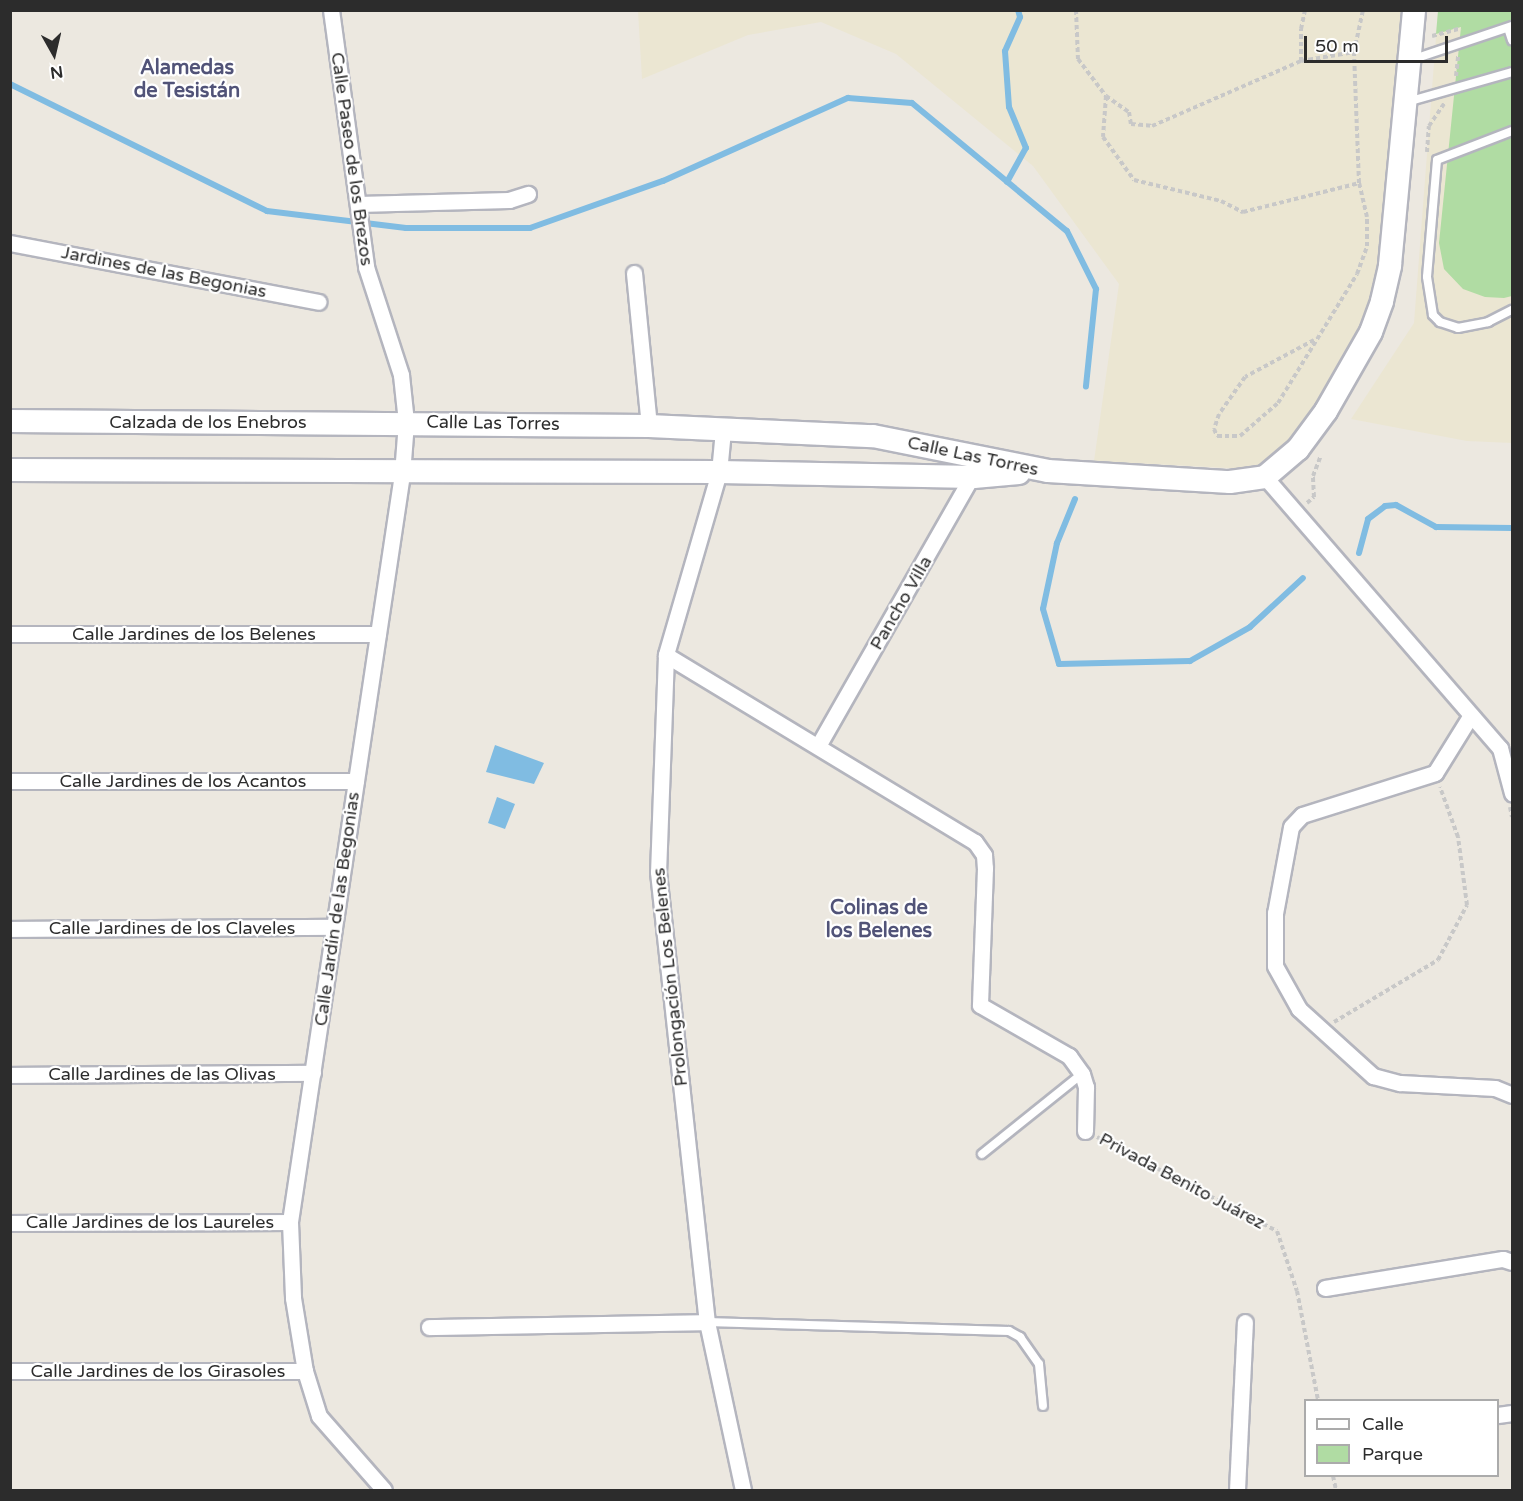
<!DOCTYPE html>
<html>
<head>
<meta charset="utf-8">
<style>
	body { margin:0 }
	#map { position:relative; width:1523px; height:1501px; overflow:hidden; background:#ece8e0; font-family:"Varela Round",sans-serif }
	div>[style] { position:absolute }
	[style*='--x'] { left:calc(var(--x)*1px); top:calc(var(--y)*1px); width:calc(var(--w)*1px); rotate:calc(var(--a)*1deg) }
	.education>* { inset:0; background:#ebe6d2 }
	.green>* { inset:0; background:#b0dca3 }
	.water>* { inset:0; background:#80bce2 }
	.stream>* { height:6px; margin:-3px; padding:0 3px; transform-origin:3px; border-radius:3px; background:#80bce2 }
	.path>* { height:4px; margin-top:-2px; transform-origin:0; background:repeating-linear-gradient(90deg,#c8c8c8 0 4.5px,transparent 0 7.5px) }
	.roads { filter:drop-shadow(2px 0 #b4b5be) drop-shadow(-2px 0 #b4b5be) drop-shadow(0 2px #b4b5be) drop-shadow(0 -2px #b4b5be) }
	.lane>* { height:8px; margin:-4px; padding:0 4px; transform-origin:4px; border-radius:4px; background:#fff }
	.street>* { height:15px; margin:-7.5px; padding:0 7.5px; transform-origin:7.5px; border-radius:7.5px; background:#fff }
	.secondary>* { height:22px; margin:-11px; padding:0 11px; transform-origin:11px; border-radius:11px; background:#fff }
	span { translate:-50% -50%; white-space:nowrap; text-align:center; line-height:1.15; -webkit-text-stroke:4.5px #fff; paint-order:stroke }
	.street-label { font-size:18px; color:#2c2c2c }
	.neighbourhood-label { font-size:20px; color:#515378; font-weight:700 }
	.frame { position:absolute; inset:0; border:12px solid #2c2c2c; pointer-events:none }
	.legend { position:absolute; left:1304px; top:1399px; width:195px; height:78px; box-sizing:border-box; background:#fff; border:2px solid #ababab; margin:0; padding:8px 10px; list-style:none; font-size:18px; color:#2c2c2c }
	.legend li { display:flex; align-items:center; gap:12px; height:30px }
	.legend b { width:30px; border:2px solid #ababab }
	.north { position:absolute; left:24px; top:24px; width:60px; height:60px; -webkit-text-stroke:4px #fff; paint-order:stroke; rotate:172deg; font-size:16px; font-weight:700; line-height:24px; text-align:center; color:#2c2c2c }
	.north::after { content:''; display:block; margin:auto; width:21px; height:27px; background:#2c2c2c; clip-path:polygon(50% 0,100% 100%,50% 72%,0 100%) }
	.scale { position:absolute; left:1304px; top:36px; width:144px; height:27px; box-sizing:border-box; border:3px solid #2c2c2c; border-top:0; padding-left:8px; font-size:18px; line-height:21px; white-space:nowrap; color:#2c2c2c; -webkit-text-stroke:4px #fff; paint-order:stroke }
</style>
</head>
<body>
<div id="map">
	<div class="education">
		<div style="clip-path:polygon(638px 11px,1407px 11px,1384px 263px,1346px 367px,1276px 464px,1249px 469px,1094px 461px,1119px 284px,1033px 166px,896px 54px,821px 22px,748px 35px,642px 79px)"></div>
		<div style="clip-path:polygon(1438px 11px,1512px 11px,1512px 443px,1467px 441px,1351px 419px,1414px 323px)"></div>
	</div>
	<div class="green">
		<div style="clip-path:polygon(1438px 11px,1512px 11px,1512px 296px,1504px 298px,1485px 297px,1463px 289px,1444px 269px,1439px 243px,1461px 27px,1436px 34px)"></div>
	</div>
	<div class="water">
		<div style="clip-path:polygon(495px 745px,544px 763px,534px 784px,486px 772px)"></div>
		<div style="clip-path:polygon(497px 797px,515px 804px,505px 829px,488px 823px)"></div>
	</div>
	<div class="stream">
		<div style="--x:10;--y:84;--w:287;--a:26.3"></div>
		<div style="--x:267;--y:211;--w:140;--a:7"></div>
		<div style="--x:406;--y:228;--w:124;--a:0"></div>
		<div style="--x:530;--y:228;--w:141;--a:-19.5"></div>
		<div style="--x:663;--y:181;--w:203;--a:-24.2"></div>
		<div style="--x:848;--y:98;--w:64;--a:4.5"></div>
		<div style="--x:912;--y:103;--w:201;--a:39.6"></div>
		<div style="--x:1067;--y:231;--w:65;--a:63.4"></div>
		<div style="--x:1096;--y:289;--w:98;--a:95.9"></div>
		<div style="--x:1007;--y:182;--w:39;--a:-61"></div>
		<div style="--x:1026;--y:148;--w:44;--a:-112.5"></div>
		<div style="--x:1009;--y:107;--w:56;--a:-94.1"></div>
		<div style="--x:1005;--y:51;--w:37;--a:-66"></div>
		<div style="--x:1020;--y:17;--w:7;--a:-106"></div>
		<div style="--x:1075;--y:499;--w:48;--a:112.2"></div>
		<div style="--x:1057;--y:543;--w:67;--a:102"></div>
		<div style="--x:1043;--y:609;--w:57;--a:73.8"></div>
		<div style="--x:1059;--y:664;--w:131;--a:-1.3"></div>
		<div style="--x:1190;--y:661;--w:69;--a:-29.5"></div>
		<div style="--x:1250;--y:627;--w:72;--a:-42.8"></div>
		<div style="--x:1359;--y:553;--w:35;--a:-75"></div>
		<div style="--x:1368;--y:519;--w:21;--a:-37"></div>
		<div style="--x:1385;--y:506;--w:11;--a:-5"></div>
		<div style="--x:1396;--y:505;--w:46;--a:28.8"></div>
		<div style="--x:1436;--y:527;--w:76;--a:0.8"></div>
	</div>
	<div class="path">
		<div style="--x:1076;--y:10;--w:49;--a:87.7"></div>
		<div style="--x:1078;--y:59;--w:46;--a:52.9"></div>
		<div style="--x:1106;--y:96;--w:28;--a:35"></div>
		<div style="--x:1129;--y:112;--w:12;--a:81"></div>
		<div style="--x:1131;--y:124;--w:21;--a:5"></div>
		<div style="--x:1152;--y:126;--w:163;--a:-23.6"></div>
		<div style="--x:1301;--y:61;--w:54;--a:-9.6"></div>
		<div style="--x:1432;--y:36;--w:30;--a:-15"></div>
		<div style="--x:1301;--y:61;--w:32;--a:-90"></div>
		<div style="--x:1301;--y:29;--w:19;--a:-78"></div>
		<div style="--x:1456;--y:76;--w:20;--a:-84"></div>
		<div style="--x:1106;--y:96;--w:41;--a:94.2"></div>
		<div style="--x:1103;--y:137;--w:53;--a:54.2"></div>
		<div style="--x:1134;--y:180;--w:89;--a:13.6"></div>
		<div style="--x:1221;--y:201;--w:25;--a:27"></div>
		<div style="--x:1243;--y:212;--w:120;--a:-14"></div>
		<div style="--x:1427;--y:152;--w:26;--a:-86"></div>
		<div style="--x:1429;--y:126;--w:27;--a:-56"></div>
		<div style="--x:1314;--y:340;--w:78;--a:151.8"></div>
		<div style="--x:1245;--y:377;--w:45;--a:125.1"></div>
		<div style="--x:1219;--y:414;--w:16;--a:108"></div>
		<div style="--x:1214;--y:429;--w:8;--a:67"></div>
		<div style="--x:1217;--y:436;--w:23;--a:0"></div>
		<div style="--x:1240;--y:436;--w:50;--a:-41"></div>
		<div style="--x:1278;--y:403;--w:151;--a:-58.5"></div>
		<div style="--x:1357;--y:274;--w:30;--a:-70"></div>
		<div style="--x:1367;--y:246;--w:29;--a:-90"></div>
		<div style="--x:1367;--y:217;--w:35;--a:-103"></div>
		<div style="--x:1359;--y:183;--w:131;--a:-92.2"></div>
		<div style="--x:1354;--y:52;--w:43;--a:-77.9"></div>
		<div style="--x:1307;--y:503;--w:9;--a:-41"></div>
		<div style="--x:1314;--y:497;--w:21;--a:-93"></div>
		<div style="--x:1313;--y:476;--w:22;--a:-69"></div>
		<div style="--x:1510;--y:807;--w:10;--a:79"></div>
		<div style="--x:1334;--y:1022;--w:121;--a:-30.8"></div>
		<div style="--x:1438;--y:960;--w:62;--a:-62.2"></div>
		<div style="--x:1467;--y:905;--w:69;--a:-97.5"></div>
		<div style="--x:1458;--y:837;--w:53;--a:-109.8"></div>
		<div style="--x:1097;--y:1137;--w:203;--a:27.6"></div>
		<div style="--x:1277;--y:1231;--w:63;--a:71.6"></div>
		<div style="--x:1297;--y:1291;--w:111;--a:79.1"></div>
		<div style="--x:1333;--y:1476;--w:14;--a:78"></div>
	</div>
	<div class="roads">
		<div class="lane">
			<div style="--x:1508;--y:28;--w:13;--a:72"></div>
			<div style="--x:1411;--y:60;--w:107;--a:-18.6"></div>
			<div style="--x:1407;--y:102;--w:109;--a:-15.9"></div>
			<div style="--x:1512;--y:131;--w:80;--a:158.9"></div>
			<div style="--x:1437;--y:160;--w:117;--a:94.9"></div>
			<div style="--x:1427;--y:277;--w:38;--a:81"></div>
			<div style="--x:1433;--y:315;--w:10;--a:45"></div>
			<div style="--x:1440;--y:322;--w:19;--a:18"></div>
			<div style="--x:1458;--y:328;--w:31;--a:-11"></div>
			<div style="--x:1488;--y:322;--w:27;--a:-27"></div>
			<div style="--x:982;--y:1154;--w:128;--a:-38.7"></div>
			<div style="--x:707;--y:1322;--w:302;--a:1.7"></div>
			<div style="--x:1009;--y:1331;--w:13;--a:29"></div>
			<div style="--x:1020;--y:1337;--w:33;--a:55"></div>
			<div style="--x:1039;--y:1364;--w:42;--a:84.6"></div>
		</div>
		<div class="street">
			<div style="--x:331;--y:10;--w:259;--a:82.2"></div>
			<div style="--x:366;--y:267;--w:114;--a:72"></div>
			<div style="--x:401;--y:375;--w:47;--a:83.9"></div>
			<div style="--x:406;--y:422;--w:52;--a:94.4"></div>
			<div style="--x:402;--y:474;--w:756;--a:98.52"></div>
			<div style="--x:290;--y:1222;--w:76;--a:87.7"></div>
			<div style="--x:293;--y:1298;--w:74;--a:80.7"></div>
			<div style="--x:305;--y:1371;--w:47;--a:72.7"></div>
			<div style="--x:319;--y:1416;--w:98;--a:48.7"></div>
			<div style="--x:358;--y:204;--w:151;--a:-1.5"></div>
			<div style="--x:509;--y:200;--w:20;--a:-18"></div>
			<div style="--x:10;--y:243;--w:314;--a:10.8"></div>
			<div style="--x:634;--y:273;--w:154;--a:84.4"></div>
			<div style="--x:723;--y:430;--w:42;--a:95.4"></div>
			<div style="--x:719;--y:472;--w:191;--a:106.2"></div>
			<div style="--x:666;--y:655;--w:217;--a:92.1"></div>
			<div style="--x:658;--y:872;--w:453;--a:83.8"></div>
			<div style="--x:707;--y:1322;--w:172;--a:77.9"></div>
			<div style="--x:1265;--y:477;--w:359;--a:49.1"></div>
			<div style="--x:1500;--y:748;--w:47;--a:75.1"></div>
			<div style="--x:10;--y:634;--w:368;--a:0"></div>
			<div style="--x:666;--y:655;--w:361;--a:31.2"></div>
			<div style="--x:975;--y:842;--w:16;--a:55"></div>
			<div style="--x:984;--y:855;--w:13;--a:86"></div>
			<div style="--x:985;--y:868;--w:137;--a:92.1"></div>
			<div style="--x:980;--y:1005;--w:103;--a:29.8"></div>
			<div style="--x:1069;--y:1056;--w:22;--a:54"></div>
			<div style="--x:1082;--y:1074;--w:14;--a:73"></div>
			<div style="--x:1086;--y:1087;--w:44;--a:91.3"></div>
			<div style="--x:1471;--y:715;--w:68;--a:121.8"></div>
			<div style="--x:1435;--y:773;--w:139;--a:162.5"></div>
			<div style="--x:1302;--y:815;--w:16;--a:133"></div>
			<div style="--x:1291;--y:827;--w:87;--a:100.5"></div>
			<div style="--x:1275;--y:913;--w:53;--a:90"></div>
			<div style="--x:1275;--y:966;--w:49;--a:60.8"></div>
			<div style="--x:1299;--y:1009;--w:100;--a:42.2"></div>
			<div style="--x:1373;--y:1076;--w:28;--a:15"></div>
			<div style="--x:1400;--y:1083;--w:95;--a:3"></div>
			<div style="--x:1495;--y:1088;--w:18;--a:22"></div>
			<div style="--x:818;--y:746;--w:319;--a:-60.3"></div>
			<div style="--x:10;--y:781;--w:346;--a:0"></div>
			<div style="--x:10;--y:929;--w:324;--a:-0.4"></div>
			<div style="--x:10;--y:1075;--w:303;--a:-0.4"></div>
			<div style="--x:10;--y:1223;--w:280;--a:-0.2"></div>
			<div style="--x:1325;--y:1288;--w:180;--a:-9.3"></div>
			<div style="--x:1503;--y:1259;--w:9;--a:18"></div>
			<div style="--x:429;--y:1327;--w:278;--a:-1"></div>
			<div style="--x:10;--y:1371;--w:295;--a:0"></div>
			<div style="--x:1498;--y:1415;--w:14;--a:-8"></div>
			<div style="--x:1237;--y:1490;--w:168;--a:-87.3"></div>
		</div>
		<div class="secondary">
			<div style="--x:10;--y:421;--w:639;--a:0.45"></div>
			<div style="--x:649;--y:426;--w:224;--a:2.6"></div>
			<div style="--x:873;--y:436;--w:178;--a:11.3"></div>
			<div style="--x:1048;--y:471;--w:182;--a:3.5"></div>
			<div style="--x:1230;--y:482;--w:35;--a:-8"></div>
			<div style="--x:1265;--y:477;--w:43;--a:-40.3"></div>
			<div style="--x:1298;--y:449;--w:47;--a:-53.6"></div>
			<div style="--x:1326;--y:411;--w:91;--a:-60.3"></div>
			<div style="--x:1371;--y:332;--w:33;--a:-70"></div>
			<div style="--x:1382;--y:301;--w:37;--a:-77"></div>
			<div style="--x:1390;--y:265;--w:256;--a:-84.6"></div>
			<div style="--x:10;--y:470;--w:709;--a:0.16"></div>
			<div style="--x:719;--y:472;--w:255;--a:1.1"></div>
			<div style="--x:974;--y:477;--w:45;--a:-5.1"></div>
		</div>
	</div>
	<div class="street-label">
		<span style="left:352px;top:159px;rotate:82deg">Calle Paseo de los Brezos</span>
		<span style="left:164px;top:272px;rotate:11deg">Jardines de las Begonias</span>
		<span style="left:208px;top:422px">Calzada de los Enebros</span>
		<span style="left:493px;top:423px;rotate:1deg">Calle Las Torres</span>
		<span style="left:973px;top:456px;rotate:12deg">Calle Las Torres</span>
		<span style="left:901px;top:603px;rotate:-60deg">Pancho Villa</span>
		<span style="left:194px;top:634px">Calle Jardines de los Belenes</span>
		<span style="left:183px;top:781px">Calle Jardines de los Acantos</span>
		<span style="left:337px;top:909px;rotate:-82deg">Calle Jardín de las Begonias</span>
		<span style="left:172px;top:928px">Calle Jardines de los Claveles</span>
		<span style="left:670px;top:977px;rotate:-96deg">Prolongación Los Belenes</span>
		<span style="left:162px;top:1074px">Calle Jardines de las Olivas</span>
		<span style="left:1182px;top:1181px;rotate:28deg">Privada Benito Juárez</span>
		<span style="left:150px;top:1222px">Calle Jardines de los Laureles</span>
		<span style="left:158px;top:1371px">Calle Jardines de los Girasoles</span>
	</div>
	<div class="neighbourhood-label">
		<span style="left:187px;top:80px">Alamedas<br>de Tesistán</span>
		<span style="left:879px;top:920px">Colinas de<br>los Belenes</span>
	</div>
	<div class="frame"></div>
	<ul class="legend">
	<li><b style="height:8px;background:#fff"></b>Calle</li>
	<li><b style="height:16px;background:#b0dca3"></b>Parque</li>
	</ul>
	<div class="north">N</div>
	<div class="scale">50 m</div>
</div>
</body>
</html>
